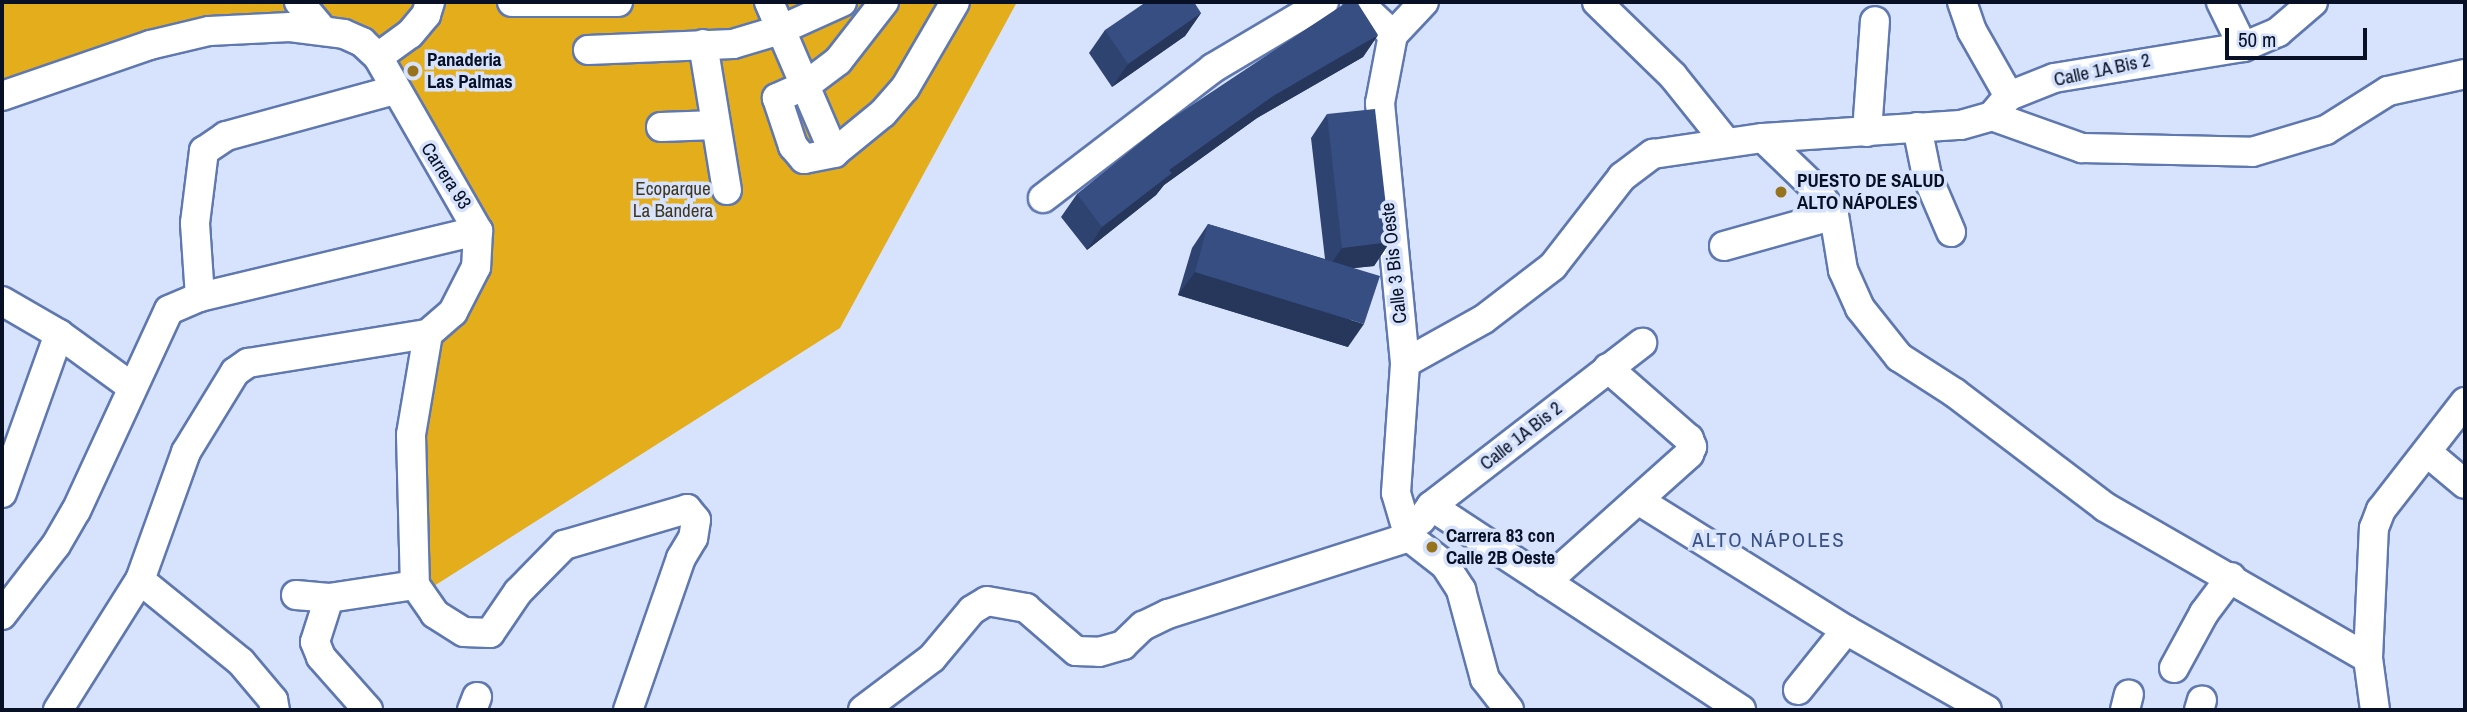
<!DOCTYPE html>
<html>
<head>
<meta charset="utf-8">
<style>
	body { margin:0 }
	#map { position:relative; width:2467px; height:712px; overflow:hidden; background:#d7e3fc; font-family:"Archivo Narrow",sans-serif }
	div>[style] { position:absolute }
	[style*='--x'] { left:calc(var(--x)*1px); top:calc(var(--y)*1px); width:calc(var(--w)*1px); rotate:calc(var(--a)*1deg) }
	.green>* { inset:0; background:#e3ad1c }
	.roads { filter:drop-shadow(2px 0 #5f78af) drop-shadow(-2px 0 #5f78af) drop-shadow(0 2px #5f78af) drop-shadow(0 -2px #5f78af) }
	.minor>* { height:28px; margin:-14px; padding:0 14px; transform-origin:14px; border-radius:14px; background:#fff }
	.wall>* { inset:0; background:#2f4370 }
	.shaded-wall>* { inset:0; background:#26375b }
	.building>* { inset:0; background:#374e82 }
	.dots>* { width:19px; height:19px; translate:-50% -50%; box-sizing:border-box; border:4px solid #d7e3fc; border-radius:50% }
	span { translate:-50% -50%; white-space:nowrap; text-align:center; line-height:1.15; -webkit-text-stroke:7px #d7e3fc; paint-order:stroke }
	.poi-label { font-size:19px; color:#071025; font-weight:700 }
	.left { translate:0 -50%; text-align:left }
	.street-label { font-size:19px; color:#071025 }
	.park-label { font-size:19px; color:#413721 }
	.neighbourhood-label { font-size:21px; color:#395084; letter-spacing:2px }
	.frame { position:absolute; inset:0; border:4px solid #071025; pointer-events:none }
	.scale { position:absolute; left:2225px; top:28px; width:142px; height:32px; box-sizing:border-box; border:4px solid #071025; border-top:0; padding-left:9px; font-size:21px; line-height:24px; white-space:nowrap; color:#071025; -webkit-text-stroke:5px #d7e3fc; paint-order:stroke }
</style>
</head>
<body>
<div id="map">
	<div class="green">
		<div style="clip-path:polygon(2px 2px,1017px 2px,840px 328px,434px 586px,415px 585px,428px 334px,478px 231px,378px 57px,254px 26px,2px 96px)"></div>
	</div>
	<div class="roads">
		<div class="minor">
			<div style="--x:299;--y:2;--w:38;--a:50"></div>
			<div style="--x:512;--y:2;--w:106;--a:0"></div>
			<div style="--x:769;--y:2;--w:164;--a:66.7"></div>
			<div style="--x:884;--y:2;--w:75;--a:127.9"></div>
			<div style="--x:838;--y:61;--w:40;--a:143"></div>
			<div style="--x:806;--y:85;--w:32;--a:156"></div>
			<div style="--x:777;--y:98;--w:51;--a:71.6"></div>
			<div style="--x:793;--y:146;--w:17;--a:50"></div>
			<div style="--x:804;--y:159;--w:31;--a:-11"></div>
			<div style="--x:834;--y:153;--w:63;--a:-39.2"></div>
			<div style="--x:883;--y:113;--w:33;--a:-49"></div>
			<div style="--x:905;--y:88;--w:99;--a:-59.8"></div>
			<div style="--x:1358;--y:2;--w:48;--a:43.3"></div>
			<div style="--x:1597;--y:2;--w:106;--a:44.2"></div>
			<div style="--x:1673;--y:76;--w:83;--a:51.3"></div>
			<div style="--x:1962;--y:2;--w:31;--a:71"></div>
			<div style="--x:1972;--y:31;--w:75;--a:60.4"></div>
			<div style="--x:2221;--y:2;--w:50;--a:63.9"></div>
			<div style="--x:703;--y:44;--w:148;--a:80.7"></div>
			<div style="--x:588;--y:50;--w:145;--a:-2.4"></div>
			<div style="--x:733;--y:44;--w:49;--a:-16.6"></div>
			<div style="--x:780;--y:30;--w:68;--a:-24.3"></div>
			<div style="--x:378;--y:57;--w:39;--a:-36"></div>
			<div style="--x:410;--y:34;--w:25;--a:-50"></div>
			<div style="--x:426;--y:15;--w:14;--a:-73"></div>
			<div style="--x:2;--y:96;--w:157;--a:-19"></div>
			<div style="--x:150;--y:45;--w:61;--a:-13.3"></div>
			<div style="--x:209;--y:31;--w:81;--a:-2.8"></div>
			<div style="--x:290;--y:27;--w:54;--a:7.4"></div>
			<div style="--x:344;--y:34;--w:20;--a:24"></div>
			<div style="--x:362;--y:42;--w:22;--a:43"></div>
			<div style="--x:378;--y:57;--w:201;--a:60.1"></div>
			<div style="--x:478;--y:231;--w:36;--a:93"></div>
			<div style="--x:476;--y:267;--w:51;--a:117.1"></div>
			<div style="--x:453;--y:312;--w:33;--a:139"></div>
			<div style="--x:428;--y:334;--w:102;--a:99.6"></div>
			<div style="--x:411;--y:435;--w:150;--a:88.5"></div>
			<div style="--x:415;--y:585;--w:35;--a:55"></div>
			<div style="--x:435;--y:614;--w:34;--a:32"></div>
			<div style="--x:464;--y:632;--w:26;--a:2"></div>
			<div style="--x:490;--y:633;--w:50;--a:-55.7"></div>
			<div style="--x:518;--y:592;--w:66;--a:-45.6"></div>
			<div style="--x:564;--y:545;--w:128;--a:-16.3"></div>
			<div style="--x:687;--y:509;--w:14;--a:51"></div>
			<div style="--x:696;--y:520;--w:18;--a:99"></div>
			<div style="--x:693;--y:538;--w:23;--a:121"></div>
			<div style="--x:681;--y:558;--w:161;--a:109.2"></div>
			<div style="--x:1992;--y:116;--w:96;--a:19.6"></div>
			<div style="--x:2082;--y:148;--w:170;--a:1.3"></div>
			<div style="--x:2252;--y:152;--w:77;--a:-16.6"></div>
			<div style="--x:2326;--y:130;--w:73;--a:-32.2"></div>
			<div style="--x:2388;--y:91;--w:79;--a:-12.4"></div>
			<div style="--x:661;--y:127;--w:55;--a:-2.1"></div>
			<div style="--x:1917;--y:127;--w:50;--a:78.5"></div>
			<div style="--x:1927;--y:176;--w:61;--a:66.8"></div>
			<div style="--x:1867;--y:132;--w:111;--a:-85.9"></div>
			<div style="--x:1763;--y:138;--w:71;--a:43.9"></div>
			<div style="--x:1814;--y:187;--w:34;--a:54"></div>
			<div style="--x:1834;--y:215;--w:56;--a:80.7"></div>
			<div style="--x:1843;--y:270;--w:42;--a:65.9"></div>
			<div style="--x:1860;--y:308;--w:63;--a:51.5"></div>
			<div style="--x:1899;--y:357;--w:67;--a:32.7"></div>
			<div style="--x:1955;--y:393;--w:188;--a:37.2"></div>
			<div style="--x:2105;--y:507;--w:303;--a:29.9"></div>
			<div style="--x:1043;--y:198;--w:214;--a:-37.4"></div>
			<div style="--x:1213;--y:68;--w:129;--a:-30.7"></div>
			<div style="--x:1724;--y:246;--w:114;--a:-15.7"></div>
			<div style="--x:200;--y:297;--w:74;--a:-93.9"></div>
			<div style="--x:195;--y:223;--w:73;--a:-82.9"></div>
			<div style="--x:204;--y:151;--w:27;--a:-34"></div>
			<div style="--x:226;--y:136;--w:174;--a:-15.3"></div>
			<div style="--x:2;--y:301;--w:66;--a:30.1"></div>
			<div style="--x:59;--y:334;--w:90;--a:36"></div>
			<div style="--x:1405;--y:363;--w:90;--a:-29.1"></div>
			<div style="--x:1484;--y:319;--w:87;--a:-37.5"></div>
			<div style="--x:1553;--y:266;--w:113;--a:-52.2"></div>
			<div style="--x:1622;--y:177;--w:39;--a:-37"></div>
			<div style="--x:1653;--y:154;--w:111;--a:-8.3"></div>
			<div style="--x:1763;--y:138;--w:198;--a:-3.8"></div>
			<div style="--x:1961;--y:125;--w:32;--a:-16"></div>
			<div style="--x:1992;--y:116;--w:26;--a:-50"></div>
			<div style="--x:2009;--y:96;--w:48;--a:-21.8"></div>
			<div style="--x:2054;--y:78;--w:192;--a:-9.3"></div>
			<div style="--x:2243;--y:47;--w:38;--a:-23"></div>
			<div style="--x:2278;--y:32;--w:46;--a:-40.6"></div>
			<div style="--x:2428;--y:453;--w:48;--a:40"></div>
			<div style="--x:2;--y:493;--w:169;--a:-70.3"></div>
			<div style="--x:1638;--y:500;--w:245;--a:32"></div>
			<div style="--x:1846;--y:630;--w:162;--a:29.6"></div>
			<div style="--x:1431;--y:506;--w:371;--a:33.3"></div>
			<div style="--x:1421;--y:520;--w:17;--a:-54"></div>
			<div style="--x:1431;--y:506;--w:267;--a:-37.7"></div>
			<div style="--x:1409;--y:537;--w:46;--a:-106.5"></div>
			<div style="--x:1396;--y:493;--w:130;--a:-86"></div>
			<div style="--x:1405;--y:363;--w:261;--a:-95.5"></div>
			<div style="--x:1380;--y:103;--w:69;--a:-79.2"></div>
			<div style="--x:1393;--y:35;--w:45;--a:-46.8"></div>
			<div style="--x:140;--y:580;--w:130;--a:39.1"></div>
			<div style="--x:241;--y:662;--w:50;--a:49.9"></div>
			<div style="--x:273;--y:700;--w:10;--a:79"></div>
			<div style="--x:1546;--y:582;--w:192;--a:-41.8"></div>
			<div style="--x:1689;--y:454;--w:8;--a:-67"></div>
			<div style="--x:1692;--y:447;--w:9;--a:-111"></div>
			<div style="--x:1689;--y:439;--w:108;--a:-138.8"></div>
			<div style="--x:296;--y:595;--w:33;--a:5"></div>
			<div style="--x:329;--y:598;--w:87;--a:-8.6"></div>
			<div style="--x:329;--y:598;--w:46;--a:107.7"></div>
			<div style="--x:315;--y:642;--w:16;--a:68"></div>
			<div style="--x:321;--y:657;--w:71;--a:48.4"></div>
			<div style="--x:2;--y:615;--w:88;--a:-52.4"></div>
			<div style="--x:56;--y:545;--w:39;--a:-60"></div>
			<div style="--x:76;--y:511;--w:221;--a:-65.2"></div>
			<div style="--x:169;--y:310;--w:34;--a:-23"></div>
			<div style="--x:200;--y:297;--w:286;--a:-13.4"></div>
			<div style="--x:2174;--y:668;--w:63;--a:-61.4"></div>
			<div style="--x:2204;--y:613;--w:45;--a:-53.1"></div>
			<div style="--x:1798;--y:690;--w:77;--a:-51.3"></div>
			<div style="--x:58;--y:710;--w:154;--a:-57.8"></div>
			<div style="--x:140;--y:580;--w:136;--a:-70.2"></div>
			<div style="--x:186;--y:452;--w:94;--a:-58.5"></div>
			<div style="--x:235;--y:372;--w:16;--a:-35"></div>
			<div style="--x:248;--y:363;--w:182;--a:-9.2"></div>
			<div style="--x:472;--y:710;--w:14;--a:-69"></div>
			<div style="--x:863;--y:710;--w:86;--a:-37"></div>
			<div style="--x:932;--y:658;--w:62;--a:-50.2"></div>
			<div style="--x:972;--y:610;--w:17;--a:-31"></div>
			<div style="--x:987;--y:601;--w:40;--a:10"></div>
			<div style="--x:1026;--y:608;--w:66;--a:40.7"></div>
			<div style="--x:1076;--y:651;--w:23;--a:2"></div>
			<div style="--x:1099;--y:652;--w:25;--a:-16"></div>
			<div style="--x:1123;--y:645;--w:28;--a:-44"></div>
			<div style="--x:1143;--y:626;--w:28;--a:-26"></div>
			<div style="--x:1168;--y:614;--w:253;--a:-17.7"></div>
			<div style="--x:1409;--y:537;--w:46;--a:37.9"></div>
			<div style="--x:1445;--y:565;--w:30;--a:57"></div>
			<div style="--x:1461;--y:590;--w:92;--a:74.9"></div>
			<div style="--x:1485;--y:679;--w:39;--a:52"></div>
			<div style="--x:2125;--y:710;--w:16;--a:-76"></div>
			<div style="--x:2199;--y:710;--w:10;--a:-73"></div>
			<div style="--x:2375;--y:710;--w:52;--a:-97.7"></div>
			<div style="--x:2368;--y:658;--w:130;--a:-87.4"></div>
			<div style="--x:2374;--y:528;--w:19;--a:-69"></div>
			<div style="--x:2381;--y:510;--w:137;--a:-52.1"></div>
		</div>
	</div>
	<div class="wall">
		<div style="clip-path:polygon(1201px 13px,1185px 36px,1112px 87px,1089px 53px,1105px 30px)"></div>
		<div style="clip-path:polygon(1378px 35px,1363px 57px,1257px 118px,1164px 185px,1156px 195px,1087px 250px,1061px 217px,1077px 194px)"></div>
		<div style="clip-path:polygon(1327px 114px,1390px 242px,1374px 266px,1354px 268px,1348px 347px,1178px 295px,1192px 248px,1208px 224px,1325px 259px,1311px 138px)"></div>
	</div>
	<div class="shaded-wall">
		<div style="clip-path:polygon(1201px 13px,1185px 36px,1112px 87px,1128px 64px)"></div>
		<div style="clip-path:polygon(1378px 35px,1363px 57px,1257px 118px,1164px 185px,1156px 195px,1087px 250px,1102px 227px,1169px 170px,1273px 96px)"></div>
		<div style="clip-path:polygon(1390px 242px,1374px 266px,1326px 271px,1342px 248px)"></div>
		<div style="clip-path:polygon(1195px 272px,1364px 324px,1348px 347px,1178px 295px)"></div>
	</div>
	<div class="building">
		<div style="clip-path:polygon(1146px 2px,1194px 2px,1201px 13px,1128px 64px,1105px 30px)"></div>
		<div style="clip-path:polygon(1347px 2px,1357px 2px,1378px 35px,1273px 96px,1169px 170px,1172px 173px,1102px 227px,1077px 194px,1162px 125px)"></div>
		<div style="clip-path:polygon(1375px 109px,1390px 242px,1342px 248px,1327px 114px)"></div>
		<div style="clip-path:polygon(1208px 224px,1380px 276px,1364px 324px,1195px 272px)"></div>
	</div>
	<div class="dots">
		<div style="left:413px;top:71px;background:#96731c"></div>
		<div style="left:1781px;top:192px;background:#96731c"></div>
		<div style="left:1432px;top:547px;background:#96731c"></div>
	</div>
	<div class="poi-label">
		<span class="left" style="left:427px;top:71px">Panaderia<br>Las Palmas</span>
		<span class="left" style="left:1797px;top:192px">PUESTO DE SALUD<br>ALTO NÁPOLES</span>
		<span class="left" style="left:1446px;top:547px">Carrera 83 con<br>Calle 2B Oeste</span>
	</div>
	<div class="street-label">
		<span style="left:2102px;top:70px;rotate:-12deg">Calle 1A Bis 2</span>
		<span style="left:446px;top:176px;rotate:57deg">Carrera 93</span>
		<span style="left:1394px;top:263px;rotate:-96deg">Calle 3 Bis Oeste</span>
		<span style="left:1521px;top:436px;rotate:-38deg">Calle 1A Bis 2</span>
	</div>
	<div class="park-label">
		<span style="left:673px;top:200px">Ecoparque<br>La Bandera</span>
	</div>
	<div class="neighbourhood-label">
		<span style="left:1769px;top:540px">ALTO NÁPOLES</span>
	</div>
	<div class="frame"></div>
	<div class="scale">50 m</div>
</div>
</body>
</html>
